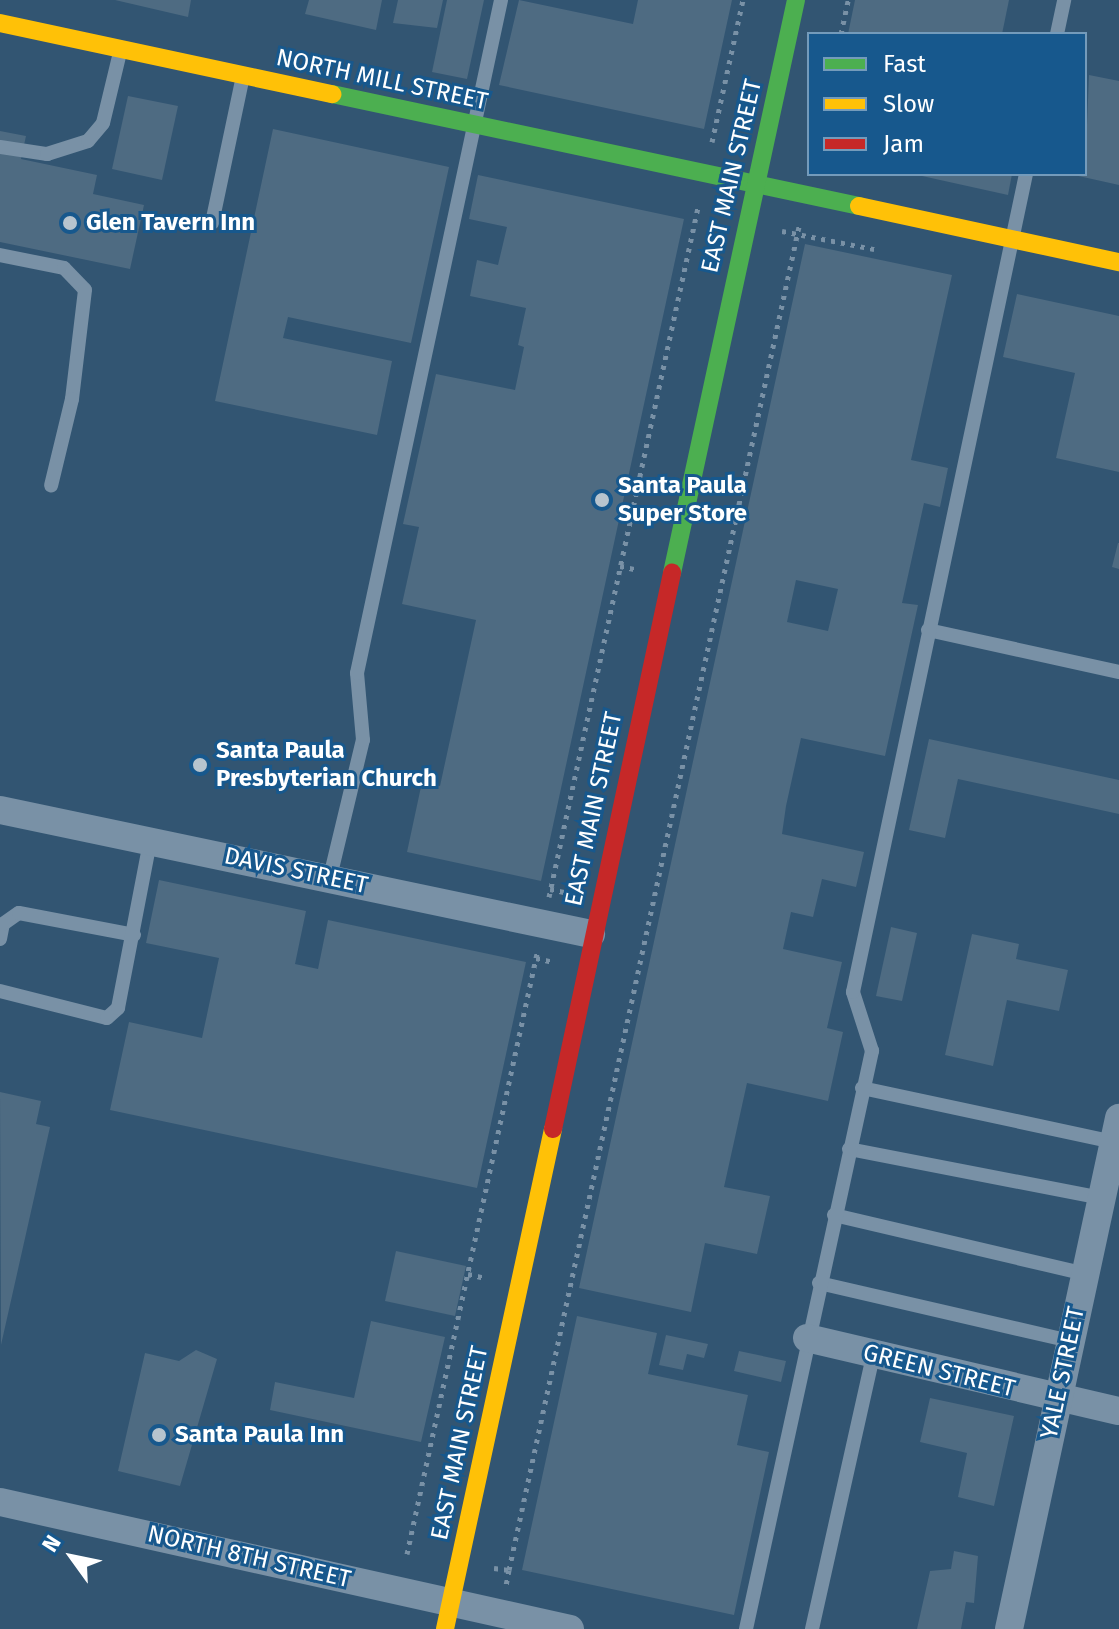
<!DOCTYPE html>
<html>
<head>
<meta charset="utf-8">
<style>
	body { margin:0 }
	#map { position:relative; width:1119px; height:1629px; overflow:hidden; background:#325572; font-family:"Fira Sans",sans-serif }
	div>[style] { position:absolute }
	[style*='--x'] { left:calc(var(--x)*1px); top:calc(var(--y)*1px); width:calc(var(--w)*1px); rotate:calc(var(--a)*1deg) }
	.building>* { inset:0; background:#4e6b82 }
	.path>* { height:5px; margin-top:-2.5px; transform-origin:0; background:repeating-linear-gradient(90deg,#7991a6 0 4px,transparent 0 10px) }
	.lane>* { height:14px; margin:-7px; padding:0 7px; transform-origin:7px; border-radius:7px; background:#7991a6 }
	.street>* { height:28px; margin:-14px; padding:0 14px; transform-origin:14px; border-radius:14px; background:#7991a6 }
	.fast>* { height:18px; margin:-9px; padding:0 9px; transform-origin:9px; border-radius:9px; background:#4caf50 }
	.slow>* { height:18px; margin:-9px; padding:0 9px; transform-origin:9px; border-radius:9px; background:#ffc107 }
	.jam>* { height:18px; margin:-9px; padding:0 9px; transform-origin:9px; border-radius:9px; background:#c62828 }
	.dots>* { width:22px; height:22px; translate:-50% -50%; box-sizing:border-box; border:4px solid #17588d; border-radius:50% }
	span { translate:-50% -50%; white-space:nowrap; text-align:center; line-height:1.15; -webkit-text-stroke:6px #17588d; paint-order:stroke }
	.street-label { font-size:24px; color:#fff }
	.poi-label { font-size:24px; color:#fff; font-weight:700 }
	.left { translate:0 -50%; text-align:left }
	.legend { position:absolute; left:807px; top:32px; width:280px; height:144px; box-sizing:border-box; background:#17588d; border:2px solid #749bbb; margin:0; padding:10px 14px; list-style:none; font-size:24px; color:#fff }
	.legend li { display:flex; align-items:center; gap:16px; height:40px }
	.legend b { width:40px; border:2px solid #749bbb }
	.north { position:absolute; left:32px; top:1517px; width:80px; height:80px; -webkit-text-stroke:6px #17588d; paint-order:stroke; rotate:303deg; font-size:22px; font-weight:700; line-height:32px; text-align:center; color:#fff }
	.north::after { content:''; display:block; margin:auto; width:28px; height:36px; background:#fff; clip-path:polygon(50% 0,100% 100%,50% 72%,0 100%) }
</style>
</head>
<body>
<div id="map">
	<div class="building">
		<div style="clip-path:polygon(115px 0,191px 0,188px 17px)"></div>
		<div style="clip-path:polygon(309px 0,382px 0,376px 30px,305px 14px)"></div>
		<div style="clip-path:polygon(398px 0,443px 0,437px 28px,393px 23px)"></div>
		<div style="clip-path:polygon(447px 0,484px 0,467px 79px,432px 72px)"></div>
		<div style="clip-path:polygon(519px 0,633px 24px,638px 0,732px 0,704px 129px,499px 85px)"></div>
		<div style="clip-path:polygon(855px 0,1009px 0,1002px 34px,848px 34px)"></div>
		<div style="clip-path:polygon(1089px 75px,1119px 81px,1119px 185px,1074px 175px,1085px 174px)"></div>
		<div style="clip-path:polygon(128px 96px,178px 106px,162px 180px,112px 169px)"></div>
		<div style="clip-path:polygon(273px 129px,449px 167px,411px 343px,288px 317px,283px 338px,392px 361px,377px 435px,215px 401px)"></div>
		<div style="clip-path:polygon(0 131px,26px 136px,21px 159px,97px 175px,93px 194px,144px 205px,130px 269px,0 242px)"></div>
		<div style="clip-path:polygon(913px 174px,1012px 174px,1008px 195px)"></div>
		<div style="clip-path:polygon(478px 175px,684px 219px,541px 881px,407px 852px,422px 782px,440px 786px,476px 620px,402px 604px,419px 527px,403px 524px,436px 374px,515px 390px,524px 347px,518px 345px,526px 308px,470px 296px,477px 260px,498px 265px,507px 227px,469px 219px)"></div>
		<div style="clip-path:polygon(evenodd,805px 244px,952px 275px,911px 460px,948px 468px,940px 507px,924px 503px,902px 603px,918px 605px,885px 756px,801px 738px,786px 806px,782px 834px,864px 852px,856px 887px,822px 879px,813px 917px,791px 912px,783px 949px,842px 962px,827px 1028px,843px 1032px,828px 1101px,747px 1083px,724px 1187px,770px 1196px,757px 1254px,705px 1243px,691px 1312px,579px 1288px,805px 244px,796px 580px,838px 589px,828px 631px,787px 622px,796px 580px)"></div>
		<div style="clip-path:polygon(1017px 294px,1119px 316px,1119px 472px,1056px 458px,1075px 373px,1003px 357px)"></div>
		<div style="clip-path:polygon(1118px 543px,1119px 543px,1119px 569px,1112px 567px)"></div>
		<div style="clip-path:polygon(929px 739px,1119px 780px,1119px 814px,958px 779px,945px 838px,909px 830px)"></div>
		<div style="clip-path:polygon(159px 880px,306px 911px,295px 964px,318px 969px,328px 920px,526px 962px,477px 1188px,110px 1110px,129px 1022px,202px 1038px,219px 958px,146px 943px)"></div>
		<div style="clip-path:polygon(891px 927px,917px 933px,902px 1001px,876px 996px)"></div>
		<div style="clip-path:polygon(972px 934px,1019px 944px,1016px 959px,1068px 970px,1059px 1011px,1007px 1000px,993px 1066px,945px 1055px)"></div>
		<div style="clip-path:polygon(0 1092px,41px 1101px,36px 1124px,50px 1127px,1px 1345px)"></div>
		<div style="clip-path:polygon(396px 1251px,466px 1266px,455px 1316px,385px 1301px)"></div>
		<div style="clip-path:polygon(577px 1316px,657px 1333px,648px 1374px,748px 1395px,737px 1445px,769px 1452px,734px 1615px,522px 1570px)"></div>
		<div style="clip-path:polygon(371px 1321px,445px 1337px,421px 1442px,270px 1410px,275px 1382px,354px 1398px)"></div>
		<div style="clip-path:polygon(666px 1335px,708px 1344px,704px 1358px,687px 1354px,683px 1370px,659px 1365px)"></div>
		<div style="clip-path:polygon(196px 1350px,217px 1359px,180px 1486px,118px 1471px,145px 1353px,179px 1361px)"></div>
		<div style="clip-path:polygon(739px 1351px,786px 1361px,781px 1382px,734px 1371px)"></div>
		<div style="clip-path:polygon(930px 1398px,1014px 1416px,994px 1506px,958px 1497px,967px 1453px,920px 1442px)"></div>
		<div style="clip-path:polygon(954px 1551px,978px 1556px,974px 1603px,966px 1602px,961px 1629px,917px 1629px,930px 1571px,951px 1569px)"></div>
	</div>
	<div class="path">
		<div style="--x:841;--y:34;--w:35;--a:-78"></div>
		<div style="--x:712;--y:142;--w:145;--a:-77.7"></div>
		<div style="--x:782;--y:231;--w:94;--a:11.1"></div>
		<div style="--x:620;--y:566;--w:19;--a:12"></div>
		<div style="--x:550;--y:889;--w:19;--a:12"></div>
		<div style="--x:549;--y:897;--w:706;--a:-77.81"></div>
		<div style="--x:536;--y:958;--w:18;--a:13"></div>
		<div style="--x:468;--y:1274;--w:18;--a:13"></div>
		<div style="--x:407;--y:1554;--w:615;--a:-77.79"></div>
		<div style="--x:494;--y:1568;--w:15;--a:8"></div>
		<div style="--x:509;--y:1570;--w:15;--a:101"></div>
		<div style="--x:509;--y:1570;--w:1375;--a:-77.82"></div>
	</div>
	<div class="lane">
		<div style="--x:1057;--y:34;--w:35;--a:-78"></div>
		<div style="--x:0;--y:147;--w:48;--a:8.5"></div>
		<div style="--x:47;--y:154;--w:43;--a:-17.6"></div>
		<div style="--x:88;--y:141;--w:23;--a:-50"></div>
		<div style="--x:103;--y:123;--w:73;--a:-76.5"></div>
		<div style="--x:212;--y:223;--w:150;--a:-78.1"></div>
		<div style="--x:0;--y:255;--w:65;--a:11.5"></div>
		<div style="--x:64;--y:268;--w:30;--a:46"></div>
		<div style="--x:85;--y:290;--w:110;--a:96.8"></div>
		<div style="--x:72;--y:399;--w:89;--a:103.6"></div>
		<div style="--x:928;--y:630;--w:196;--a:12.4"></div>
		<div style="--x:330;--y:877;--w:141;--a:-76.5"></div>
		<div style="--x:363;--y:740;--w:67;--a:-95.1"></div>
		<div style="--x:357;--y:673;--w:688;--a:-77.92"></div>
		<div style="--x:0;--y:939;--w:15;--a:-79"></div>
		<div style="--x:3;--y:924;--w:19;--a:-35"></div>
		<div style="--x:19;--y:913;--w:117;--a:10.8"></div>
		<div style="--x:0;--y:991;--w:110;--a:14.2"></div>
		<div style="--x:107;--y:1018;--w:15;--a:-42"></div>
		<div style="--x:118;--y:1008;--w:169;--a:-79.1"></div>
		<div style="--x:862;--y:1088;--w:258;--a:12.1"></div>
		<div style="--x:849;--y:1149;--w:258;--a:11"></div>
		<div style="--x:834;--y:1215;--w:258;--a:13.2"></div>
		<div style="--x:819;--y:1283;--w:259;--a:13"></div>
		<div style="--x:746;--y:1629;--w:592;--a:-77.7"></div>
		<div style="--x:872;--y:1051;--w:62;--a:-107.9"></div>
		<div style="--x:853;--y:992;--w:836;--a:-78.06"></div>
		<div style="--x:812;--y:1629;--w:281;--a:-77.4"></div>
	</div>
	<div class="street">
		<div style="--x:0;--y:810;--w:604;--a:11.85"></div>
		<div style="--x:807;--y:1338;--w:320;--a:13.2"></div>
		<div style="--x:0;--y:1502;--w:584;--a:12.56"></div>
		<div style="--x:1009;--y:1629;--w:523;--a:-77.85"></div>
	</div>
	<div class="fast">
		<div style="--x:332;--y:94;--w:539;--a:12"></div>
		<div style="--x:672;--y:573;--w:586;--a:-77.79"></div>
	</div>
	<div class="slow">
		<div style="--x:0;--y:23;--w:340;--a:12.1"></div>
		<div style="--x:859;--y:206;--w:266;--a:12.2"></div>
		<div style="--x:445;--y:1629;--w:512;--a:-77.81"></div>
	</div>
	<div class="jam">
		<div style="--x:553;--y:1129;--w:569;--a:-77.92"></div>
	</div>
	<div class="dots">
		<div style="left:70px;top:223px;background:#b7c4ce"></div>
		<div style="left:602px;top:500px;background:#b7c4ce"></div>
		<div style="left:200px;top:765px;background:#b7c4ce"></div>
		<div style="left:159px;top:1435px;background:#b7c4ce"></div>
	</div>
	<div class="street-label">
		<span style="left:382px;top:80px;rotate:12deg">NORTH MILL STREET</span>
		<span style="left:732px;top:176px;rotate:-77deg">EAST MAIN STREET</span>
		<span style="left:594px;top:809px;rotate:-78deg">EAST MAIN STREET</span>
		<span style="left:296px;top:871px;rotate:12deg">DAVIS STREET</span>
		<span style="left:939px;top:1371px;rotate:14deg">GREEN STREET</span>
		<span style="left:1063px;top:1373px;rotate:-78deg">YALE STREET</span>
		<span style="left:460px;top:1443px;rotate:-78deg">EAST MAIN STREET</span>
		<span style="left:249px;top:1557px;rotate:13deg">NORTH 8TH STREET</span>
	</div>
	<div class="poi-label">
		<span class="left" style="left:86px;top:223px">Glen Tavern Inn</span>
		<span class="left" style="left:618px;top:500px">Santa Paula<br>Super Store</span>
		<span class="left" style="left:216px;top:765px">Santa Paula<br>Presbyterian Church</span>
		<span class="left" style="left:175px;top:1435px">Santa Paula Inn</span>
	</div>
	<ul class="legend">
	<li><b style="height:10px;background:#4caf50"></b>Fast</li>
	<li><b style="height:10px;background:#ffc107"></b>Slow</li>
	<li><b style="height:10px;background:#c62828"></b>Jam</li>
	</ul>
	<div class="north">N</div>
</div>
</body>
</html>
